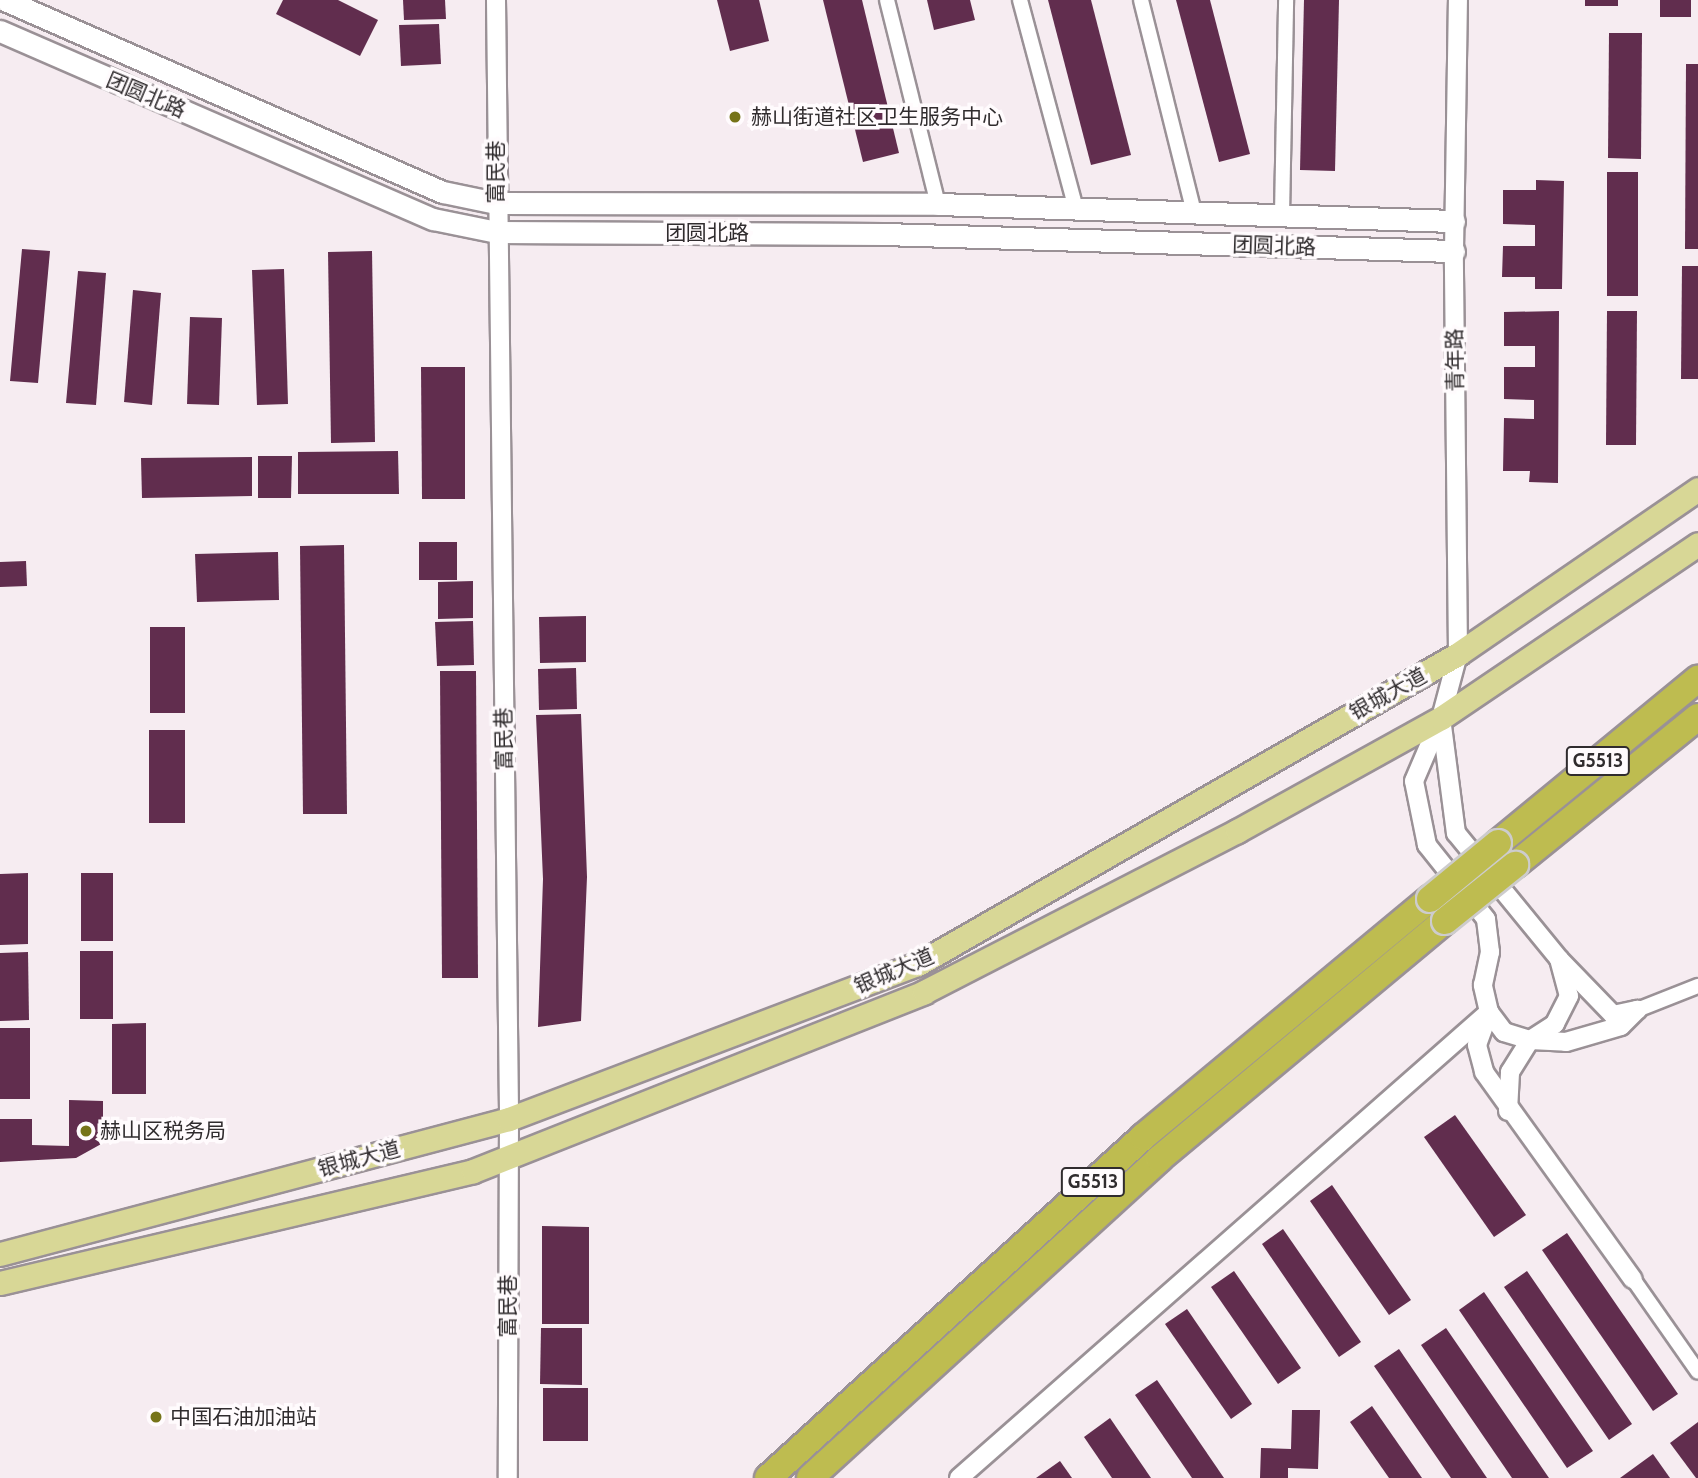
<!DOCTYPE html>
<html>
<head>
<meta charset="utf-8">
<style>
	body { margin:0 }
	#map { position:relative; width:1698px; height:1478px; overflow:hidden; background:#f6ecf1; font-family:Cabin,"Noto Sans SC",sans-serif }
	div>[style] { position:absolute }
	[style*='--x'] { left:calc(var(--x)*1px); top:calc(var(--y)*1px); width:calc(var(--w)*1px); rotate:calc(var(--a)*1deg) }
	.building>* { inset:0; background:#612d4e }
	.roads { filter:drop-shadow(2px 0 #9a9196) drop-shadow(-2px 0 #9a9196) drop-shadow(0 2px #9a9196) drop-shadow(0 -2px #9a9196) }
	.minor>* { height:14px; margin:-7px; padding:0 7px; transform-origin:7px; border-radius:7px; background:#fff }
	.tertiary>* { height:18px; margin:-9px; padding:0 9px; transform-origin:9px; border-radius:9px; background:#fff }
	.secondary>* { height:21px; margin:-10.5px; padding:0 10.5px; transform-origin:10.5px; border-radius:10.5px; background:#fff }
	.primary>* { height:23px; margin:-11.5px; padding:0 11.5px; transform-origin:11.5px; border-radius:11.5px; background:#d8d796 }
	.motorway>* { height:26px; margin:-13px; padding:0 13px; transform-origin:13px; border-radius:13px; background:#bebc50 }
	.bridges { filter:drop-shadow(2px 0 #cdcccd) drop-shadow(-2px 0 #cdcccd) drop-shadow(0 2px #cdcccd) drop-shadow(0 -2px #cdcccd) }
	.motorway-bridge>* { height:26px; margin:-13px; padding:0 13px; transform-origin:13px; border-radius:13px; background:#bebc50 }
	.dots>* { width:19px; height:19px; translate:-50% -50%; box-sizing:border-box; border:4px solid #fffbfd; border-radius:50% }
	span { translate:-50% -50%; white-space:nowrap; text-align:center; line-height:1.15; -webkit-text-stroke:7px #fffbfd; paint-order:stroke }
	.shield-label span { padding:2px 5px; background:#fffbfd; border:2px solid; border-radius:5px; -webkit-text-stroke-width:0 }
	.shield-label { font-size:19px; color:#302c2e; font-weight:700 }
	.street-label { font-size:21px; color:#302c2e }
	.poi-label { font-size:21px; color:#302c2e }
	.left { translate:0 -50%; text-align:left }
</style>
</head>
<body>
<div id="map">
	<div class="building">
		<div style="clip-path:polygon(283px 0,338px 0,378px 20px,360px 56px,276px 14px)"></div>
		<div style="clip-path:polygon(403px 0,445px 0,446px 19px,404px 20px)"></div>
		<div style="clip-path:polygon(717px 0,759px 0,769px 41px,730px 51px)"></div>
		<div style="clip-path:polygon(823px 0,862px 0,899px 153px,863px 162px)"></div>
		<div style="clip-path:polygon(927px 0,970px 0,975px 20px,934px 30px)"></div>
		<div style="clip-path:polygon(1048px 0,1091px 0,1131px 155px,1091px 165px)"></div>
		<div style="clip-path:polygon(1176px 0,1210px 0,1250px 154px,1219px 162px)"></div>
		<div style="clip-path:polygon(1304px 0,1339px 0,1335px 171px,1300px 170px)"></div>
		<div style="clip-path:polygon(1585px 0,1618px 0,1618px 6px,1585px 6px)"></div>
		<div style="clip-path:polygon(1660px 0,1691px 0,1691px 17px,1660px 17px)"></div>
		<div style="clip-path:polygon(439px 24px,441px 64px,401px 66px,399px 25px)"></div>
		<div style="clip-path:polygon(1609px 33px,1642px 33px,1641px 159px,1608px 158px)"></div>
		<div style="clip-path:polygon(1686px 64px,1698px 64px,1698px 249px,1685px 249px)"></div>
		<div style="clip-path:polygon(1607px 172px,1638px 172px,1638px 296px,1607px 296px)"></div>
		<div style="clip-path:polygon(1536px 180px,1564px 181px,1562px 289px,1535px 289px,1535px 277px,1502px 277px,1503px 246px,1535px 246px,1535px 225px,1503px 224px,1503px 190px,1536px 190px)"></div>
		<div style="clip-path:polygon(22px 249px,50px 251px,38px 383px,10px 381px)"></div>
		<div style="clip-path:polygon(372px 251px,375px 442px,331px 443px,328px 252px)"></div>
		<div style="clip-path:polygon(1682px 266px,1698px 266px,1698px 379px,1681px 379px)"></div>
		<div style="clip-path:polygon(284px 269px,288px 404px,257px 405px,252px 270px)"></div>
		<div style="clip-path:polygon(78px 271px,106px 273px,96px 405px,66px 403px)"></div>
		<div style="clip-path:polygon(133px 290px,161px 293px,152px 405px,124px 402px)"></div>
		<div style="clip-path:polygon(1559px 311px,1558px 483px,1529px 482px,1530px 471px,1503px 471px,1504px 418px,1534px 419px,1534px 400px,1504px 399px,1504px 367px,1535px 367px,1535px 346px,1504px 346px,1504px 312px)"></div>
		<div style="clip-path:polygon(1607px 311px,1637px 311px,1636px 445px,1606px 445px)"></div>
		<div style="clip-path:polygon(190px 317px,222px 318px,219px 405px,187px 404px)"></div>
		<div style="clip-path:polygon(421px 367px,465px 367px,465px 499px,422px 499px)"></div>
		<div style="clip-path:polygon(398px 451px,399px 494px,298px 494px,298px 452px)"></div>
		<div style="clip-path:polygon(258px 456px,292px 456px,291px 498px,258px 498px)"></div>
		<div style="clip-path:polygon(252px 457px,252px 496px,142px 498px,141px 458px)"></div>
		<div style="clip-path:polygon(419px 542px,457px 542px,457px 580px,419px 580px)"></div>
		<div style="clip-path:polygon(344px 545px,347px 814px,303px 814px,300px 546px)"></div>
		<div style="clip-path:polygon(278px 552px,279px 600px,197px 602px,195px 554px)"></div>
		<div style="clip-path:polygon(26px 561px,27px 586px,0 587px,0 562px)"></div>
		<div style="clip-path:polygon(473px 581px,473px 618px,438px 619px,438px 582px)"></div>
		<div style="clip-path:polygon(586px 616px,586px 662px,540px 663px,539px 617px)"></div>
		<div style="clip-path:polygon(473px 621px,474px 665px,437px 666px,435px 622px)"></div>
		<div style="clip-path:polygon(150px 627px,185px 627px,185px 713px,150px 713px)"></div>
		<div style="clip-path:polygon(576px 668px,577px 709px,539px 710px,538px 669px)"></div>
		<div style="clip-path:polygon(440px 671px,476px 671px,478px 978px,442px 978px)"></div>
		<div style="clip-path:polygon(581px 714px,587px 877px,581px 1021px,538px 1027px,543px 879px,536px 715px)"></div>
		<div style="clip-path:polygon(149px 730px,185px 730px,185px 823px,149px 823px)"></div>
		<div style="clip-path:polygon(28px 873px,28px 944px,0 945px,0 874px)"></div>
		<div style="clip-path:polygon(81px 873px,113px 873px,113px 941px,81px 941px)"></div>
		<div style="clip-path:polygon(80px 951px,113px 951px,113px 1019px,80px 1019px)"></div>
		<div style="clip-path:polygon(28px 952px,29px 1020px,0 1021px,0 953px)"></div>
		<div style="clip-path:polygon(146px 1023px,146px 1094px,112px 1094px,112px 1024px)"></div>
		<div style="clip-path:polygon(0 1028px,30px 1028px,30px 1099px,0 1099px)"></div>
		<div style="clip-path:polygon(69px 1100px,103px 1101px,103px 1143px,76px 1158px,0 1162px,0 1119px,32px 1119px,32px 1145px,69px 1146px)"></div>
		<div style="clip-path:polygon(1455px 1115px,1526px 1215px,1494px 1237px,1424px 1137px)"></div>
		<div style="clip-path:polygon(1332px 1185px,1411px 1300px,1389px 1315px,1310px 1201px)"></div>
		<div style="clip-path:polygon(542px 1226px,589px 1227px,589px 1324px,542px 1324px)"></div>
		<div style="clip-path:polygon(1283px 1229px,1361px 1342px,1339px 1357px,1262px 1244px)"></div>
		<div style="clip-path:polygon(1567px 1233px,1678px 1394px,1653px 1411px,1542px 1250px)"></div>
		<div style="clip-path:polygon(1234px 1271px,1301px 1368px,1278px 1384px,1211px 1287px)"></div>
		<div style="clip-path:polygon(1527px 1271px,1632px 1424px,1609px 1440px,1504px 1287px)"></div>
		<div style="clip-path:polygon(1484px 1292px,1593px 1451px,1567px 1468px,1459px 1310px)"></div>
		<div style="clip-path:polygon(1187px 1309px,1252px 1404px,1231px 1419px,1165px 1324px)"></div>
		<div style="clip-path:polygon(541px 1328px,582px 1328px,582px 1385px,540px 1384px)"></div>
		<div style="clip-path:polygon(1446px 1328px,1549px 1478px,1512px 1478px,1421px 1345px)"></div>
		<div style="clip-path:polygon(1399px 1349px,1487px 1478px,1451px 1478px,1374px 1366px)"></div>
		<div style="clip-path:polygon(1157px 1380px,1224px 1478px,1192px 1478px,1135px 1395px)"></div>
		<div style="clip-path:polygon(543px 1388px,588px 1388px,588px 1441px,543px 1441px)"></div>
		<div style="clip-path:polygon(1372px 1406px,1422px 1478px,1389px 1478px,1350px 1422px)"></div>
		<div style="clip-path:polygon(1292px 1410px,1320px 1410px,1318px 1469px,1288px 1468px,1288px 1478px,1260px 1478px,1261px 1448px,1291px 1449px)"></div>
		<div style="clip-path:polygon(1110px 1418px,1151px 1478px,1112px 1478px,1084px 1437px)"></div>
		<div style="clip-path:polygon(1698px 1422px,1698px 1478px,1696px 1478px,1670px 1443px)"></div>
		<div style="clip-path:polygon(1653px 1454px,1670px 1478px,1620px 1478px)"></div>
		<div style="clip-path:polygon(1060px 1461px,1072px 1478px,1036px 1478px)"></div>
	</div>
	<div class="roads">
		<div class="minor">
			<div style="--x:887;--y:0;--w:210;--a:76"></div>
			<div style="--x:1020;--y:0;--w:216;--a:75"></div>
			<div style="--x:1141;--y:0;--w:219;--a:76"></div>
			<div style="--x:1282;--y:215;--w:215;--a:-88.9"></div>
			<div style="--x:1637;--y:1010;--w:66;--a:-21.5"></div>
			<div style="--x:1633;--y:1279;--w:113;--a:55"></div>
		</div>
		<div class="tertiary">
			<div style="--x:496;--y:0;--w:1119;--a:89.33"></div>
			<div style="--x:509;--y:1119;--w:359;--a:90.2"></div>
			<div style="--x:1441;--y:718;--w:66;--a:-75.1"></div>
			<div style="--x:1458;--y:654;--w:403;--a:-90.6"></div>
			<div style="--x:1454;--y:251;--w:251;--a:-89.1"></div>
			<div style="--x:1559;--y:959;--w:38;--a:75"></div>
			<div style="--x:1569;--y:996;--w:31;--a:117"></div>
			<div style="--x:1555;--y:1024;--w:30;--a:147"></div>
			<div style="--x:1530;--y:1040;--w:27;--a:-163"></div>
			<div style="--x:1504;--y:1032;--w:25;--a:-127"></div>
			<div style="--x:1489;--y:1012;--w:28;--a:-103"></div>
			<div style="--x:1483;--y:985;--w:34;--a:-78"></div>
			<div style="--x:1490;--y:952;--w:33;--a:-97"></div>
			<div style="--x:1486;--y:919;--w:95;--a:-128.6"></div>
			<div style="--x:1427;--y:845;--w:65;--a:-101.5"></div>
			<div style="--x:1414;--y:781;--w:69;--a:-66.8"></div>
			<div style="--x:1441;--y:718;--w:116;--a:82.6"></div>
			<div style="--x:1456;--y:833;--w:163;--a:50.7"></div>
			<div style="--x:1559;--y:959;--w:78;--a:46"></div>
			<div style="--x:1613;--y:1015;--w:25;--a:-12"></div>
			<div style="--x:1508;--y:1111;--w:39;--a:-87"></div>
			<div style="--x:1510;--y:1072;--w:38;--a:-58"></div>
			<div style="--x:1530;--y:1040;--w:36;--a:3"></div>
			<div style="--x:1566;--y:1042;--w:57;--a:-16.2"></div>
			<div style="--x:1621;--y:1026;--w:23;--a:-45"></div>
			<div style="--x:959;--y:1478;--w:706;--a:-41.32"></div>
			<div style="--x:1489;--y:1012;--w:35;--a:110"></div>
			<div style="--x:1477;--y:1045;--w:28;--a:75"></div>
			<div style="--x:1484;--y:1072;--w:255;--a:54.3"></div>
		</div>
		<div class="secondary">
			<div style="--x:5;--y:0;--w:478;--a:23.7"></div>
			<div style="--x:443;--y:192;--w:54;--a:11.7"></div>
			<div style="--x:496;--y:203;--w:442;--a:0.1"></div>
			<div style="--x:938;--y:204;--w:516;--a:1.89"></div>
			<div style="--x:0;--y:31;--w:472;--a:23.5"></div>
			<div style="--x:433;--y:219;--w:65;--a:11.5"></div>
			<div style="--x:497;--y:232;--w:386;--a:0.3"></div>
			<div style="--x:883;--y:234;--w:571;--a:1.71"></div>
		</div>
		<div class="primary">
			<div style="--x:0;--y:1254;--w:527;--a:-14.85"></div>
			<div style="--x:509;--y:1119;--w:437;--a:-20.8"></div>
			<div style="--x:918;--y:964;--w:623;--a:-29.86"></div>
			<div style="--x:1458;--y:654;--w:291;--a:-34.5"></div>
			<div style="--x:0;--y:1283;--w:486;--a:-13.3"></div>
			<div style="--x:473;--y:1171;--w:485;--a:-21.6"></div>
			<div style="--x:924;--y:992;--w:352;--a:-27.2"></div>
			<div style="--x:1237;--y:831;--w:233;--a:-29"></div>
			<div style="--x:1441;--y:718;--w:310;--a:-34.1"></div>
		</div>
		<div class="motorway">
			<div style="--x:1498;--y:843;--w:259;--a:-39.4"></div>
			<div style="--x:1515;--y:865;--w:235;--a:-39"></div>
			<div style="--x:768;--y:1478;--w:507;--a:-42.28"></div>
			<div style="--x:1143;--y:1137;--w:373;--a:-39.7"></div>
			<div style="--x:810;--y:1478;--w:473;--a:-42.4"></div>
			<div style="--x:1159;--y:1159;--w:372;--a:-39.8"></div>
		</div>
	</div>
	<div class="bridges">
		<div class="motorway-bridge">
			<div style="--x:1430;--y:899;--w:88;--a:-39.5"></div>
			<div style="--x:1445;--y:921;--w:90;--a:-38.7"></div>
		</div>
	</div>
	<div class="dots">
		<div style="left:735px;top:117px;background:#767419"></div>
		<div style="left:86px;top:1131px;background:#767419"></div>
		<div style="left:156px;top:1417px;background:#767419"></div>
	</div>
	<div class="shield-label">
		<span style="left:1598px;top:761px">G5513</span>
		<span style="left:1093px;top:1182px">G5513</span>
	</div>
	<div class="street-label">
		<span style="left:146px;top:95px;rotate:23deg">团圆北路</span>
		<span style="left:496px;top:172px;rotate:-90deg">富民巷</span>
		<span style="left:707px;top:233px">团圆北路</span>
		<span style="left:1274px;top:246px;rotate:2deg">团圆北路</span>
		<span style="left:1455px;top:360px;rotate:-91deg">青年路</span>
		<span style="left:1388px;top:694px;rotate:-29deg">银城大道</span>
		<span style="left:504px;top:739px;rotate:-91deg">富民巷</span>
		<span style="left:894px;top:971px;rotate:-23deg">银城大道</span>
		<span style="left:359px;top:1159px;rotate:-15deg">银城大道</span>
		<span style="left:508px;top:1306px;rotate:-90deg">富民巷</span>
	</div>
	<div class="poi-label">
		<span class="left" style="left:751px;top:117px">赫山街道社区卫生服务中心</span>
		<span class="left" style="left:100px;top:1131px">赫山区税务局</span>
		<span class="left" style="left:170px;top:1417px">中国石油加油站</span>
	</div>
</div>
</body>
</html>
